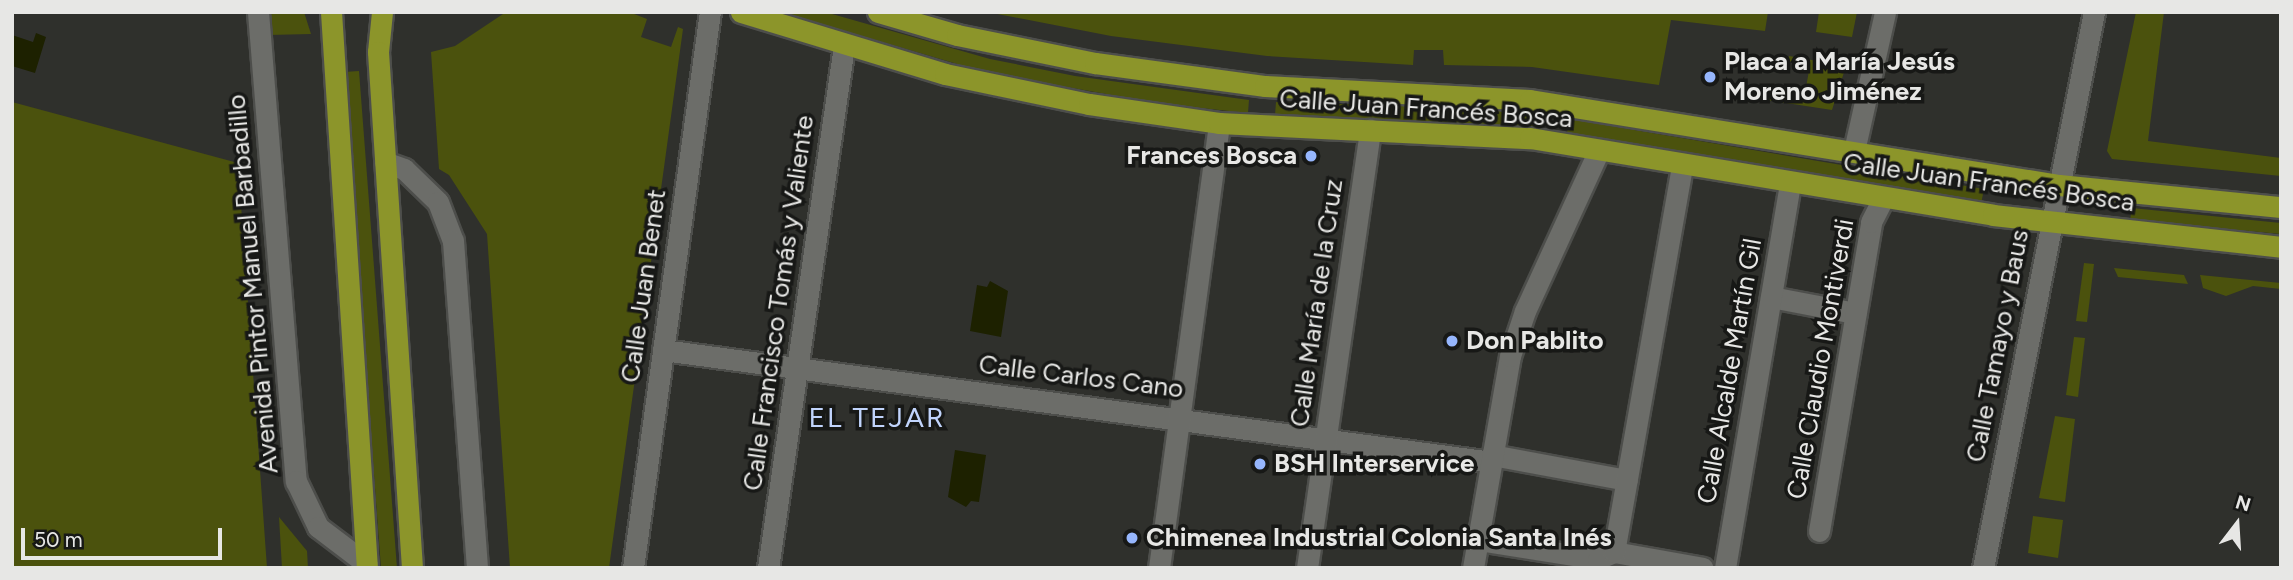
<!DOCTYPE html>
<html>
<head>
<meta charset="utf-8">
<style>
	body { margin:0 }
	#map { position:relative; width:2293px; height:580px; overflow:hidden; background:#2f302c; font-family:Figtree,sans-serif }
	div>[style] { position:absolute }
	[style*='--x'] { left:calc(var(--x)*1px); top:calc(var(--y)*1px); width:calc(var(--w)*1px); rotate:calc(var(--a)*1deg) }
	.green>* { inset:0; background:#4b520d }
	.water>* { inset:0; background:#1d2100 }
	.roads { filter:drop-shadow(2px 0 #4d4e4b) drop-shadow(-2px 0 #4d4e4b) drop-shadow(0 2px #4d4e4b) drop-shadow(0 -2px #4d4e4b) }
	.minor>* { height:21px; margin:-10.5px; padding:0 10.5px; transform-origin:10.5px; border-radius:10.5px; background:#6c6d69 }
	.major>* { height:21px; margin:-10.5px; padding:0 10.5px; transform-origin:10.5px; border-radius:10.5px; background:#8c952a }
	.dots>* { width:19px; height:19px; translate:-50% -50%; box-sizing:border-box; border:4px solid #171816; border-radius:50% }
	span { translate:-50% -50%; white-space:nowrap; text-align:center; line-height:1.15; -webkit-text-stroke:7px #171816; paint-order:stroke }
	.poi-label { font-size:26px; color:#e7e7e5; font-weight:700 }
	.left { translate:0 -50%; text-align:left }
	.right { translate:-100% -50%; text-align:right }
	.street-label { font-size:26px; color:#e7e7e5 }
	.neighbourhood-label { font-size:28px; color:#c1d4fc; letter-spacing:2px }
	.frame { position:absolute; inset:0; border:14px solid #e7e7e5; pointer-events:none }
	.north { position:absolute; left:2202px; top:489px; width:70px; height:70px; -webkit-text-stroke:5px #171816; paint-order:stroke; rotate:17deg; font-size:19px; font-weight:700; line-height:28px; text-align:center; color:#e7e7e5 }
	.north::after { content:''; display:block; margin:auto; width:24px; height:32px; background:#e7e7e5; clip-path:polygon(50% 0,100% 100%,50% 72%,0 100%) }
	.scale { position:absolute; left:21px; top:528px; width:201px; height:32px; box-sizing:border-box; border:4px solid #e7e7e5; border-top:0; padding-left:9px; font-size:21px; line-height:24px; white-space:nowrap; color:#e7e7e5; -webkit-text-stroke:5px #171816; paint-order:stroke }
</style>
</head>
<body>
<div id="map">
	<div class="green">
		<div style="clip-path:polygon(266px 12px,304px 12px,311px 34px,268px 35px)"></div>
		<div style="clip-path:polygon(506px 12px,629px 12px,647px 19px,641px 37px,671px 47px,678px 27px,683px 29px,609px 568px,510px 568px,487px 234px,449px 175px,439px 169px,431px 52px,455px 46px)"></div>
		<div style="clip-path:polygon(780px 12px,825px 12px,990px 59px,1075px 76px,1249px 100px,1248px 113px,1163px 104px,988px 73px)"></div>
		<div style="clip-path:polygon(987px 12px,1768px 12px,1765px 31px,1671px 20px,1659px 85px,1532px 67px,1444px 65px,1443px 50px,1414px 50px,1413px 65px,1267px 56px,1111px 36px)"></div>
		<div style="clip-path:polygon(1819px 12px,1857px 12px,1852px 37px,1816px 32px)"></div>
		<div style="clip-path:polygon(2136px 12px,2164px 12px,2148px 141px,2281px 158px,2281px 176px,2112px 159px,2107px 151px)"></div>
		<div style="clip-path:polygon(1789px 56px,1846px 66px,1832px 110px,1728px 94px,1729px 87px,1782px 95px,1784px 90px,1805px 93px,1810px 65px,1788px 61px)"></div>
		<div style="clip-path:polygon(359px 71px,397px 568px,381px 568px,344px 72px)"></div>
		<div style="clip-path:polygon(12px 102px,238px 163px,267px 568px,12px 568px)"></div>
		<div style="clip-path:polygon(1276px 102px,1465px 108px,1543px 115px,1541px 129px,1275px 115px)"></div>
		<div style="clip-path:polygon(1569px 119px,1984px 189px,1981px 204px,1567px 133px)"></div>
		<div style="clip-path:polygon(2132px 208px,2281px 223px,2281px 234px,2130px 220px)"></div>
		<div style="clip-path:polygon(2084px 263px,2094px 264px,2087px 322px,2076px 321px)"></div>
		<div style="clip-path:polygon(2114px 268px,2184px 275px,2188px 284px,2118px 277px)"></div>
		<div style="clip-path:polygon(2200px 275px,2281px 283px,2281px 289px,2253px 286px,2226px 296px,2203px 288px)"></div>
		<div style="clip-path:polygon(2074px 337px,2085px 338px,2078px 397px,2066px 395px)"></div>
		<div style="clip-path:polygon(2055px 416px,2075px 419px,2065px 502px,2039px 498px)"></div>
		<div style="clip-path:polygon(2033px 516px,2063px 520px,2058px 558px,2028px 553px)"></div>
		<div style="clip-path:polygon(279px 517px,307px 551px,308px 568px,282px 568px)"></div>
	</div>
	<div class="water">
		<div style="clip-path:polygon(36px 33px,46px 37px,35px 73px,12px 66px,12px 35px,33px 42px)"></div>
		<div style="clip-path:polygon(990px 281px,1008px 291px,1001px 337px,970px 331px,977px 285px,987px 287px)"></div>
		<div style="clip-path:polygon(955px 450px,986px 455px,979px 502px,971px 501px,966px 507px,948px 497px)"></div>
	</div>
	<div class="roads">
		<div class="minor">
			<div style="--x:258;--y:12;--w:471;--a:85.4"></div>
			<div style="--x:296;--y:481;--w:51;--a:64.4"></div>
			<div style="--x:318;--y:527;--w:61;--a:37.1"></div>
			<div style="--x:1854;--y:151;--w:142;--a:-77.4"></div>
			<div style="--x:385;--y:162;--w:20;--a:20"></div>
			<div style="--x:404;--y:169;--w:47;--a:44.1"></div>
			<div style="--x:438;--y:202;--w:42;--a:69"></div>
			<div style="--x:453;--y:241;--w:328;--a:85.8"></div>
			<div style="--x:1771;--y:297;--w:86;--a:10.8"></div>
			<div style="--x:663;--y:350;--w:836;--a:7.7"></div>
			<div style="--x:1492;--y:455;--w:137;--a:10.5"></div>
			<div style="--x:1819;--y:531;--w:313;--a:-80.4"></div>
			<div style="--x:1871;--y:222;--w:27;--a:-63"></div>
			<div style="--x:1478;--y:540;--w:121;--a:9"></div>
			<div style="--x:1598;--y:559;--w:17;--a:-24"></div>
			<div style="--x:1614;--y:552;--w:90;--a:10.2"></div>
			<div style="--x:1614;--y:552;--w:393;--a:-80"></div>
			<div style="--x:633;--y:568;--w:561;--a:-82.12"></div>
			<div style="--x:768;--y:568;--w:528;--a:-81.72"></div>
			<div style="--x:1159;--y:568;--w:449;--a:-82.3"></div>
			<div style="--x:1307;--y:568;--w:443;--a:-81.8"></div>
			<div style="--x:1473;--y:568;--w:215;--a:-80.1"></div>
			<div style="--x:1510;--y:356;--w:47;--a:-71.6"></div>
			<div style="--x:1525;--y:311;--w:177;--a:-65.3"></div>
			<div style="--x:1725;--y:568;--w:390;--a:-80.4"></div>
			<div style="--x:1983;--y:568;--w:567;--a:-78.71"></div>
		</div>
		<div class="major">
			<div style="--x:331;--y:12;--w:557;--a:86.3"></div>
			<div style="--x:382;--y:12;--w:40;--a:95.7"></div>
			<div style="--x:378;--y:52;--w:517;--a:86.23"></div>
			<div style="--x:741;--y:12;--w:213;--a:16.9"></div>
			<div style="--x:945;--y:74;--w:147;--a:11.8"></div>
			<div style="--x:1089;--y:104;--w:131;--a:8.3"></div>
			<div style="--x:1219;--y:123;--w:311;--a:2.8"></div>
			<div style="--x:1530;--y:138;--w:469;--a:9.4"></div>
			<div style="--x:1993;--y:215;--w:290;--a:6.3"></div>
			<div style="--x:878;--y:12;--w:82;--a:16.2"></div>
			<div style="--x:957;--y:35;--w:141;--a:11.5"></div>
			<div style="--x:1095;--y:63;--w:172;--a:7.7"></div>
			<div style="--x:1265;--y:86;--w:265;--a:3"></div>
			<div style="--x:1530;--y:100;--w:536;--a:9.13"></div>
			<div style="--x:2059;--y:185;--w:223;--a:5.7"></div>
		</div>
	</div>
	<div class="dots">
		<div style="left:1710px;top:77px;background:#96b6fd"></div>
		<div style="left:1311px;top:156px;background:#96b6fd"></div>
		<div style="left:1452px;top:341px;background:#96b6fd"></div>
		<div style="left:1260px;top:464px;background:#96b6fd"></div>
		<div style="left:1132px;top:538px;background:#96b6fd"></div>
	</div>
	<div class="poi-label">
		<span class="left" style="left:1724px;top:77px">Placa a María Jesús<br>Moreno Jiménez</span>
		<span class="right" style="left:1297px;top:156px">Frances Bosca</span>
		<span class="left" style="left:1466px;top:341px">Don Pablito</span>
		<span class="left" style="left:1274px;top:464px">BSH Interservice</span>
		<span class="left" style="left:1146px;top:538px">Chimenea Industrial Colonia Santa Inés</span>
	</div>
	<div class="street-label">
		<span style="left:1426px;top:109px;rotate:4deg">Calle Juan Francés Bosca</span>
		<span style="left:1989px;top:183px;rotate:8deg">Calle Juan Francés Bosca</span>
		<span style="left:253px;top:284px;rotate:-95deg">Avenida Pintor Manuel Barbadillo</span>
		<span style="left:644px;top:286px;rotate:-82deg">Calle Juan Benet</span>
		<span style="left:779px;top:303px;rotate:-82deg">Calle Francisco Tomás y Valiente</span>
		<span style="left:1317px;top:303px;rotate:-82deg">Calle María de la Cruz</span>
		<span style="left:1998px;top:346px;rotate:-79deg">Calle Tamayo y Baus</span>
		<span style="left:1821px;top:359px;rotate:-80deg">Calle Claudio Montiverdi</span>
		<span style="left:1730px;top:371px;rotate:-80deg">Calle Alcalde Martín Gil</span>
		<span style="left:1081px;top:377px;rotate:7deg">Calle Carlos Cano</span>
	</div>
	<div class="neighbourhood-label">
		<span style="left:877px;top:417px">EL TEJAR</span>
	</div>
	<div class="frame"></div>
	<div class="north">N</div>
	<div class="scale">50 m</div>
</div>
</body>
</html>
